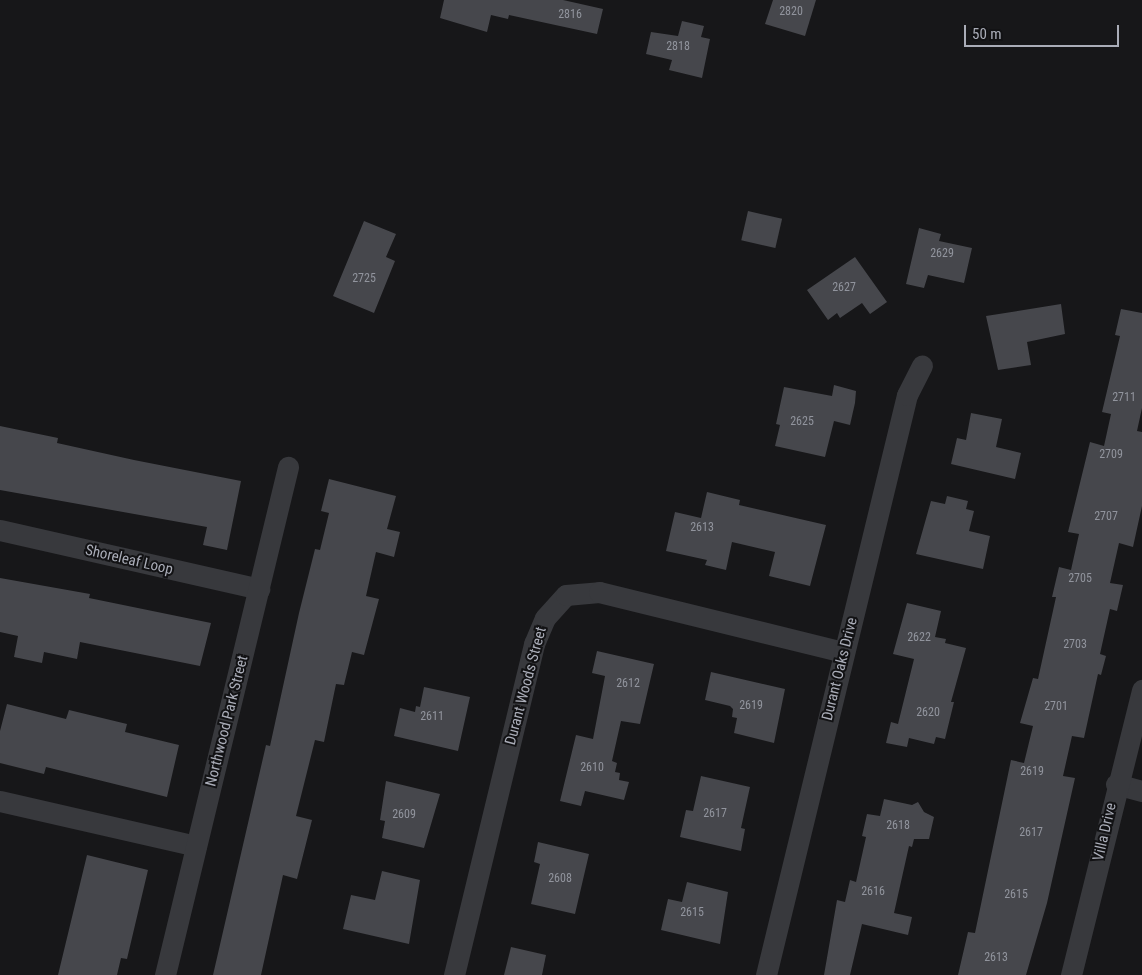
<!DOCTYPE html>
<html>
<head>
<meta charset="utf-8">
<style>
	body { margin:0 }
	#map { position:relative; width:1142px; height:975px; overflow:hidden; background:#171719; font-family:"Roboto Condensed",sans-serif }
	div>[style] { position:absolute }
	.building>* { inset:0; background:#46474c; transform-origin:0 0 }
	.minor>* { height:21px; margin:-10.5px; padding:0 10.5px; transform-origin:10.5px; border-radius:10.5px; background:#38393d }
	span { translate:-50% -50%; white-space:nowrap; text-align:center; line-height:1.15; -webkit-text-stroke:4px #121214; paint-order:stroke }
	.number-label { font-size:12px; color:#91949d }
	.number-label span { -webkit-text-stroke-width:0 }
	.street-label { font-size:15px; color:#aaadb8 }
	.scale { position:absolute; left:964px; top:25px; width:155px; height:22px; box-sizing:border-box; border:2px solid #aaadb8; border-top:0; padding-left:6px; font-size:15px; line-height:18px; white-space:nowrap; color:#aaadb8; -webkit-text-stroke:4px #121214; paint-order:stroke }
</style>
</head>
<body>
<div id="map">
	<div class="building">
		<i style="clip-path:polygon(444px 0,563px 0,603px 9px,597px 34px,509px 15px,508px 19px,491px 15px,487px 32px,440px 18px)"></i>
		<i style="clip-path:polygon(773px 0,816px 0,805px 36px,765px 24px)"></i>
		<i style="clip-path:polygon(682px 21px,704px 26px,701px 37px,710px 39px,702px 78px,669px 70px,672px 60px,646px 54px,651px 32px,678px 36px)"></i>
		<i style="left:748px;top:211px;width:35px;height:30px;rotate:13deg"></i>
		<i style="clip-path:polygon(364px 221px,396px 234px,386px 257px,395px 261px,374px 313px,333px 296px)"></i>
		<i style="clip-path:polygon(919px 228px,941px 234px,939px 241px,972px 248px,964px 283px,928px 275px,924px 288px,906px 284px)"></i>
		<i style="clip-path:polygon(855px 257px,887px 302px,870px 314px,862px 303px,840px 318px,837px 313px,828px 320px,807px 290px)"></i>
		<i style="clip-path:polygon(1061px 304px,1065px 334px,1027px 342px,1031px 365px,998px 370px,986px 316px)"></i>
		<i style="clip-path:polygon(1121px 309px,1142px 313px,1142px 408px,1137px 431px,1142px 432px,1142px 506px,1133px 547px,1119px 543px,1110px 583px,1123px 585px,1117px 611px,1110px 609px,1100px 654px,1106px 656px,1101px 675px,1098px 674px,1084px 738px,1072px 736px,1063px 776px,1075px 778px,1047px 903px,1026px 975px,958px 975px,968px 932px,975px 933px,1011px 760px,1024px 763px,1033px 726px,1020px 723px,1033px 678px,1038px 679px,1056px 597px,1052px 597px,1059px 567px,1071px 570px,1079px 534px,1068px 532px,1090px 442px,1104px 446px,1111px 414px,1102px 412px,1120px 336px,1115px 335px)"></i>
		<i style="clip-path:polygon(834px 385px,856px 391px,855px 403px,850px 425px,834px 421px,825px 457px,775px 446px,780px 425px,776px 424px,784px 387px,832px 396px)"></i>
		<i style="clip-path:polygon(971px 413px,1002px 419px,996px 447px,1021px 453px,1015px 479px,951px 464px,957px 438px,966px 440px)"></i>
		<i style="clip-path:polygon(0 426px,58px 438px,57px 443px,134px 460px,241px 481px,227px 550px,203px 545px,207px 527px,0 490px)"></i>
		<i style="clip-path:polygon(329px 479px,396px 496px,387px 529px,400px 532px,394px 557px,376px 552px,366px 596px,379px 599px,364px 655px,352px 652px,344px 685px,336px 684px,324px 742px,315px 740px,296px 816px,312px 820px,297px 879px,283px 875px,261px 975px,213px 975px,266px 745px,270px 746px,299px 613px,315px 549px,320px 550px,329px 513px,321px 511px)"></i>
		<i style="clip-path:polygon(707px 492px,740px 500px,739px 505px,826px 525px,810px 586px,769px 576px,775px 552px,732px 542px,726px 570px,705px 565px,707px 560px,666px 551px,675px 512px,701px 518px)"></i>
		<i style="clip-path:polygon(947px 496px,968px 501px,966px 509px,974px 511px,969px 531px,990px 536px,983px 569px,916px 554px,931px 501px,945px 504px)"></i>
		<i style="clip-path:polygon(0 578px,90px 594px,89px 598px,211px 623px,200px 666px,80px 642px,77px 659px,44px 652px,42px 663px,14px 657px,18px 636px,0 632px)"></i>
		<i style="clip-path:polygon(907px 603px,941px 611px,935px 637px,946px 639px,945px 643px,966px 648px,951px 702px,954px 702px,945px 739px,936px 737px,934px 744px,909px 738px,907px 747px,886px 743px,891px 722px,898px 724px,914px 659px,893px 654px)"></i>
		<i style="clip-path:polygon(597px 651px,654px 664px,640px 724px,621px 721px,612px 761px,617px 763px,615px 772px,620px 773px,619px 780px,629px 782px,624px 800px,585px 791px,581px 806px,560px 801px,576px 735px,593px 739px,605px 676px,592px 673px)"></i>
		<i style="clip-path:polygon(711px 672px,785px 689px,774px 743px,734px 733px,737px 718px,732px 717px,733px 709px,730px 706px,705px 700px)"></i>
		<i style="clip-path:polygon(424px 687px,470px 697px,458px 751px,394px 736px,400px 708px,415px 712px,416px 706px,420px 707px)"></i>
		<i style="clip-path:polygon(7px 704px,66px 719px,69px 710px,127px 724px,125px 732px,179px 745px,167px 797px,46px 767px,44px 774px,0 763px,0 731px)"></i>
		<i style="clip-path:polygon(701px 776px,750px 787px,741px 828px,745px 829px,741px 851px,680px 837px,686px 810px,693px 811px)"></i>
		<i style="clip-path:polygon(386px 781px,440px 794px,424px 848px,382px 838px,385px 821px,380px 820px)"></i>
		<i style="clip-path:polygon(884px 799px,912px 805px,918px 802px,924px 812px,934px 817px,929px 839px,914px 839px,912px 847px,909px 846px,894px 913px,912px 917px,908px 935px,862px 924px,850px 975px,824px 975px,837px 900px,845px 902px,850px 880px,856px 882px,866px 837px,862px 836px,867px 814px,880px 816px)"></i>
		<i style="clip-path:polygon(538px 842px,589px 854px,575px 914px,531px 904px,540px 864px,534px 862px)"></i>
		<i style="clip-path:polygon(87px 855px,148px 870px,127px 959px,121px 958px,117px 975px,58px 975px)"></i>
		<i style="clip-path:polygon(382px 871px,420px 880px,409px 944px,343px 929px,351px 895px,375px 900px)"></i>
		<i style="clip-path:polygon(687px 882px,728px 892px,720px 944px,661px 930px,668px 899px,682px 902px)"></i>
		<i style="clip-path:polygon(511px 947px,546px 955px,542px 975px,504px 975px)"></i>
	</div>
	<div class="minor">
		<i style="left:0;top:530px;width:266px;rotate:12.8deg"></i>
		<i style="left:1116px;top:784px;width:27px;rotate:15deg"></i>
		<i style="left:0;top:801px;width:201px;rotate:12.9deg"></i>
		<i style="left:165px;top:975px;width:523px;rotate:-76.39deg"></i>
		<i style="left:454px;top:975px;width:341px;rotate:-76.4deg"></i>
		<i style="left:534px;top:644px;width:28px;rotate:-67deg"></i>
		<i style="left:545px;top:618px;width:31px;rotate:-48deg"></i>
		<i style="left:566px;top:595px;width:33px;rotate:-5deg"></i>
		<i style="left:599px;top:592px;width:252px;rotate:13.8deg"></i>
		<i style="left:766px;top:975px;width:597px;rotate:-76.34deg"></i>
		<i style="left:907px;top:395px;width:33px;rotate:-63deg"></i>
		<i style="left:1071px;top:975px;width:294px;rotate:-76deg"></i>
	</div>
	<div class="number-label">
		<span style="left:791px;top:12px">2820</span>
		<span style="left:570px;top:15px">2816</span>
		<span style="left:678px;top:47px">2818</span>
		<span style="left:942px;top:254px">2629</span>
		<span style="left:364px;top:279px">2725</span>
		<span style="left:844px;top:288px">2627</span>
		<span style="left:1124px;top:398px">2711</span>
		<span style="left:802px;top:422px">2625</span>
		<span style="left:1111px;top:455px">2709</span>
		<span style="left:1106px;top:517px">2707</span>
		<span style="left:702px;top:528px">2613</span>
		<span style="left:1080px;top:579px">2705</span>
		<span style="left:919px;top:638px">2622</span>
		<span style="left:1075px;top:645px">2703</span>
		<span style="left:628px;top:684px">2612</span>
		<span style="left:751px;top:706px">2619</span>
		<span style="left:1056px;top:707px">2701</span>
		<span style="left:928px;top:713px">2620</span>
		<span style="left:432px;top:717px">2611</span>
		<span style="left:592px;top:768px">2610</span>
		<span style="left:1032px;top:772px">2619</span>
		<span style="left:715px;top:814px">2617</span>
		<span style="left:404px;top:815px">2609</span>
		<span style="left:898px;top:826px">2618</span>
		<span style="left:1031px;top:833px">2617</span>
		<span style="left:560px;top:879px">2608</span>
		<span style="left:873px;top:892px">2616</span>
		<span style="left:1016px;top:895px">2615</span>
		<span style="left:692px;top:913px">2615</span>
		<span style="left:996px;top:958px">2613</span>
	</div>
	<div class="street-label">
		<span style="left:129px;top:560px;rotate:13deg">Shoreleaf Loop</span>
		<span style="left:840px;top:669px;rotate:-76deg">Durant Oaks Drive</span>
		<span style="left:526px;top:686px;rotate:-75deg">Durant Woods Street</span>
		<span style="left:227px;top:721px;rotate:-76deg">Northwood Park Street</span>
		<span style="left:1105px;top:832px;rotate:-77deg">Villa Drive</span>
	</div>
	<div class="scale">50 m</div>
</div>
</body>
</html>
